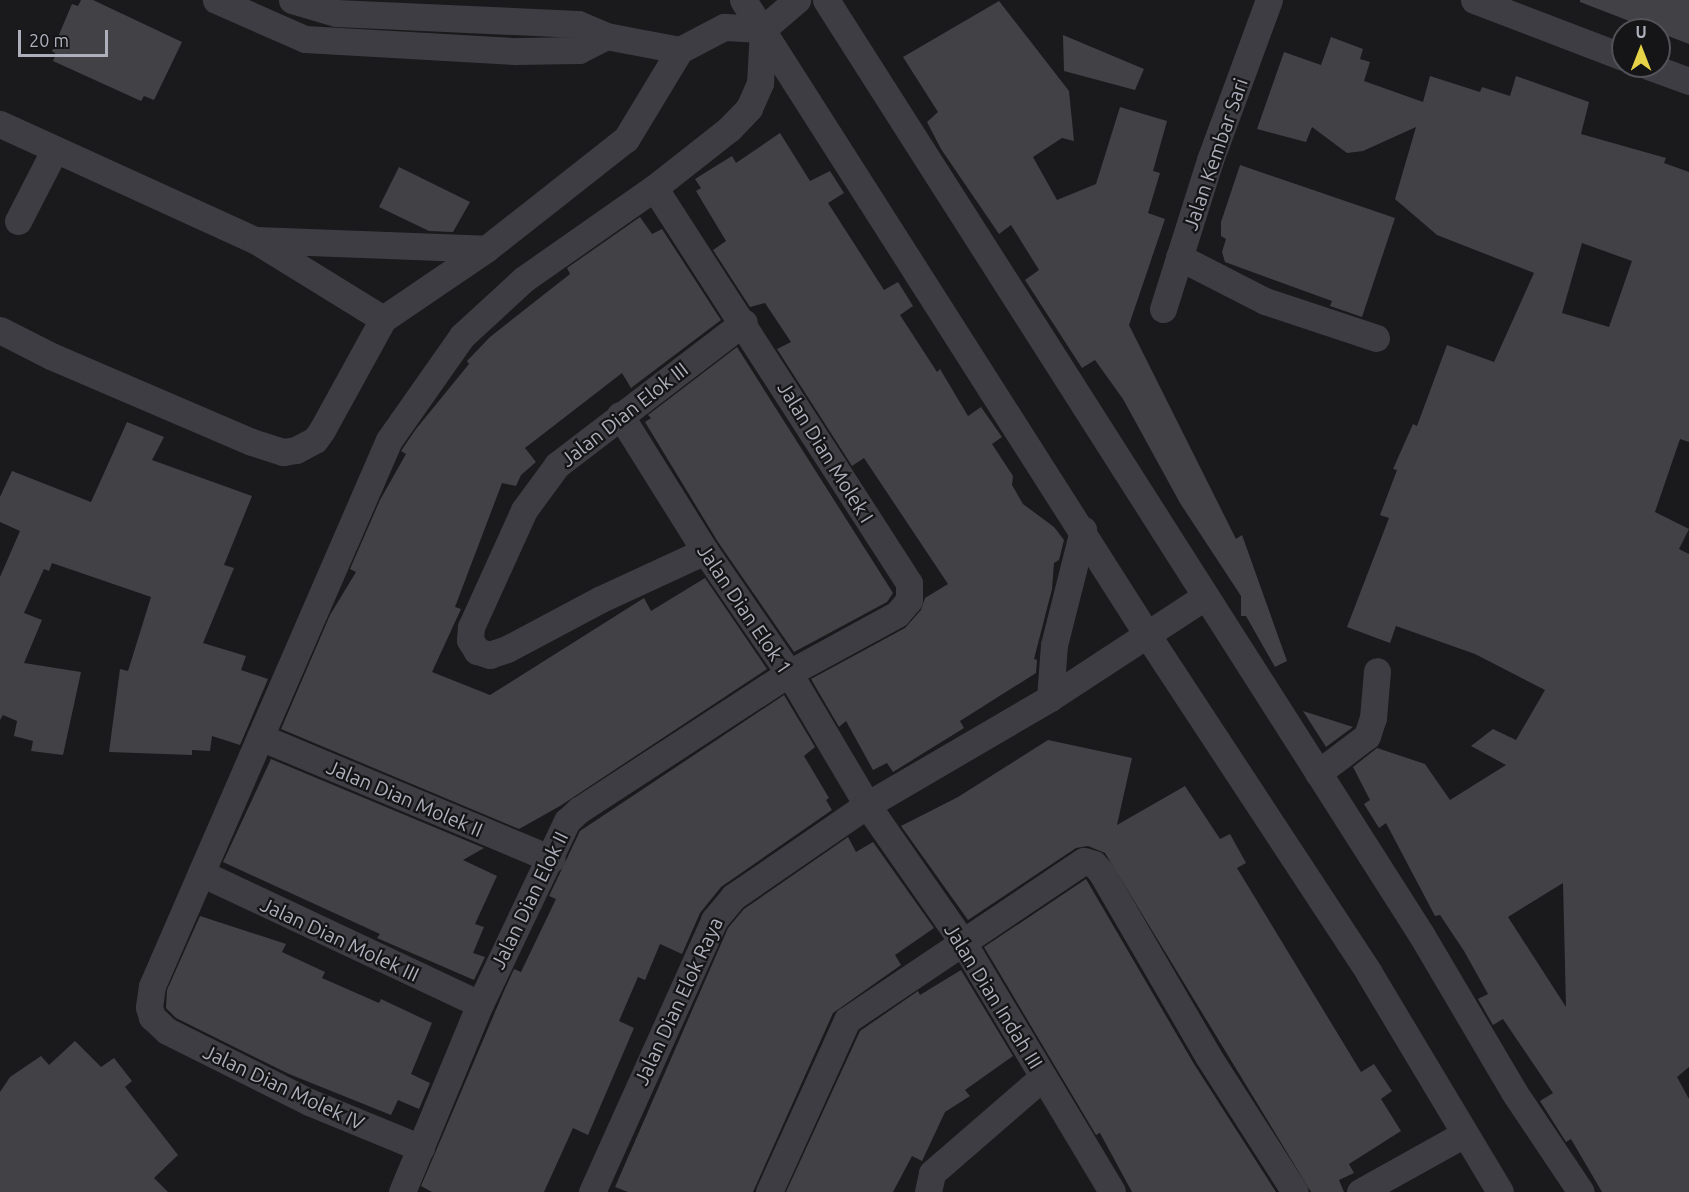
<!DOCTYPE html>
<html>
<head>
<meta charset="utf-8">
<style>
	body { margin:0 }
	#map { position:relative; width:1689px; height:1192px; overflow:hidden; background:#1a1a1c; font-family:Ubuntu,sans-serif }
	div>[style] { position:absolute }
	.building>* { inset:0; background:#424246 }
	.minor>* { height:27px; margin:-13.5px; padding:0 13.5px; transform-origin:13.5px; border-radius:13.5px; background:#3d3d43 }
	span { translate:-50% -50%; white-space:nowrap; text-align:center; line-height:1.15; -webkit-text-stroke:4.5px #151517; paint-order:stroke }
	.street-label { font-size:20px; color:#adafbb }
	.north { position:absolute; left:1611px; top:18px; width:60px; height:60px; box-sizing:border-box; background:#151517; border:2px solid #525359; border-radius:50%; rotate:0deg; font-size:16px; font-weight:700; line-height:24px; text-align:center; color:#adafbb }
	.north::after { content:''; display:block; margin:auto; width:21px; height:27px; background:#e7d347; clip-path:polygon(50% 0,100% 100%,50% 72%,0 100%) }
	.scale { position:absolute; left:18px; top:30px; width:90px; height:27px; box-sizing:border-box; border:3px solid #adafbb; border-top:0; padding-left:8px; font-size:18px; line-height:21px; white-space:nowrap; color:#adafbb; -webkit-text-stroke:4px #151517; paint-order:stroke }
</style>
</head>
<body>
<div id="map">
	<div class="building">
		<i style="clip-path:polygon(81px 0,93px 0,182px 42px,154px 100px,144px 96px,141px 101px,53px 61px,56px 54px,52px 51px,72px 4px,78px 6px)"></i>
		<i style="clip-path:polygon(1580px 0,1689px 0,1689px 44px,1580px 2px)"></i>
		<i style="clip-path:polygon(999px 1px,1069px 91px,1074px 141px,1062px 138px,1033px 157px,1057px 200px,1096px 184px,1120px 107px,1167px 121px,1153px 171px,1160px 173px,1148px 213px,1165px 219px,1129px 325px,1236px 539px,1242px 535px,1287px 661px,1275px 667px,1246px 616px,1241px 616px,1241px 596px,1180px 503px,1123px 399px,1095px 360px,1082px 368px,1025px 280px,1039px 270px,1011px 225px,999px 234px,941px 149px,927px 122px,938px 112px,903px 57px)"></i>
		<i style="clip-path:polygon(1063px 35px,1144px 69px,1135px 90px,1064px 71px)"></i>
		<i style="clip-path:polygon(evenodd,1331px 37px,1363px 49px,1360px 59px,1370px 62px,1364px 81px,1423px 102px,1430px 76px,1480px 92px,1482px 87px,1510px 96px,1516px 76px,1589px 102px,1581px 134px,1666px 158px,1664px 163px,1689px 172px,1689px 442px,1680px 439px,1655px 512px,1689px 529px,1679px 549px,1689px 554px,1689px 1067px,1677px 1077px,1689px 1099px,1689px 1192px,1602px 1192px,1571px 1139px,1566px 1142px,1540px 1101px,1553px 1093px,1503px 1019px,1493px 1025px,1478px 999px,1488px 994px,1464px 951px,1440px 915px,1435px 916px,1386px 823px,1379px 828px,1364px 804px,1370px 800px,1353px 767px,1377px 748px,1425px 764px,1450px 800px,1506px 765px,1471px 746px,1493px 729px,1516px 740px,1545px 690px,1475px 654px,1396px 626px,1390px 643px,1347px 627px,1389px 518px,1380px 515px,1397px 470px,1393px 469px,1413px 424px,1417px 426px,1447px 345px,1494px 362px,1534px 273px,1437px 235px,1395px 199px,1416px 127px,1363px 151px,1347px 153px,1312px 127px,1306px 142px,1257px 129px,1284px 52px,1321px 65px,1331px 37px,1582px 243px,1632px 261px,1609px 327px,1562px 313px,1582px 243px,1331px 37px,1563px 883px,1566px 1007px,1508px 917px,1563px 883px)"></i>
		<i style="clip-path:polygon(780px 133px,810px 181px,830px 171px,844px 193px,828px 203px,884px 290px,898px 282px,913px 306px,900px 315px,937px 372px,940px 369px,968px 416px,981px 407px,1002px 437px,992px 444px,1013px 476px,1012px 485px,1023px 504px,1054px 527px,1064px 540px,1059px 560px,1054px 563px,1052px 589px,1034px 659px,1037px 660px,1036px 673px,960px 721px,964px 728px,893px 772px,887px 763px,873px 770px,846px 721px,839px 727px,811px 679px,905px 628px,921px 610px,925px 598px,948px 584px,864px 458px,852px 466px,777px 349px,791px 342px,765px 303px,750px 307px,713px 250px,726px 241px,696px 191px,701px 188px,695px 179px,732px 156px,736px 163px)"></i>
		<i style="clip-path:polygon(1240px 165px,1395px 218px,1362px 317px,1330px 306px,1332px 301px,1225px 262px,1222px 252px,1226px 239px,1221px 236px,1221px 222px)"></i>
		<i style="clip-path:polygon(399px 167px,470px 202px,453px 232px,429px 231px,379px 207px)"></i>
		<i style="clip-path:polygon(640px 217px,652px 234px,662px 229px,721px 320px,631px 388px,622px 373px,525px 448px,536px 462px,521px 475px,516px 486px,502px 483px,455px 607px,461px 609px,432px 672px,490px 695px,644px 598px,651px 611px,705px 578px,767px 669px,560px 806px,519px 829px,281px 729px,330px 615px,356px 572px,350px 569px,380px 500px,406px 454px,401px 451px,403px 448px,416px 429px,469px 364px,467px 361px,490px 337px,570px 274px,567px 268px)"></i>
		<i style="clip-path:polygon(737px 347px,893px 593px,887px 602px,794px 652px,718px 542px,645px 422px,651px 418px,648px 415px)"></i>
		<i style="clip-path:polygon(127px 422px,164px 437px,152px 460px,252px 496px,224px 565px,234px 568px,203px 643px,246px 656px,241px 670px,268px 679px,240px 745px,212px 736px,210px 751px,192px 750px,192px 755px,109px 752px,120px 669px,128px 671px,151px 597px,52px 563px,49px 571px,44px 569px,24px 613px,42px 620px,24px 663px,81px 672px,63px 755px,31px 751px,33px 741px,14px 736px,17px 721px,3px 715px,0 720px,0 577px,20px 531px,0 522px,0 497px,12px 471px,91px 502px)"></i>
		<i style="clip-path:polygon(784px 695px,815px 747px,804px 756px,829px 798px,826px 800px,832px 810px,721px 887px,700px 913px,682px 954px,660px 944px,645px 980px,638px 977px,619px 1021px,634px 1028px,588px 1135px,573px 1128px,544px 1192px,432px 1192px,421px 1186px,504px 991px,514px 969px,521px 972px,556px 899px,549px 896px,580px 831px)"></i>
		<i style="clip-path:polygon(1303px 711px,1353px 727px,1326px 747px)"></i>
		<i style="clip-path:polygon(1048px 740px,1132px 758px,1117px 825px,1185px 786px,1220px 839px,1230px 834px,1246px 863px,1237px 868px,1361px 1072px,1374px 1064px,1392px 1091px,1381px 1099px,1401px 1131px,1349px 1164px,1354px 1173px,1339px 1180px,1344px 1192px,1311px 1192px,1105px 853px,1088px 846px,1076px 848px,968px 920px,901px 826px,958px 797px)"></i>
		<i style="clip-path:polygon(271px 759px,484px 848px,463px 860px,497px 876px,475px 924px,484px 927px,473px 953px,485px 957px,474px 980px,377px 938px,380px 934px,223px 862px)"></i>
		<i style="clip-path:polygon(848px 837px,856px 852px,873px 842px,934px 928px,895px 955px,901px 965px,833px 1013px,753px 1192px,628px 1192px,615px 1187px,728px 928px,744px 909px)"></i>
		<i style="clip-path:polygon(1086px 879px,1194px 1064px,1276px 1192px,1132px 1192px,1100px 1133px,1096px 1135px,984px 947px)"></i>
		<i style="clip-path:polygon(200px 916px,286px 944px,282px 952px,325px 972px,322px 978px,379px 1003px,381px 999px,432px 1023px,411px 1074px,430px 1083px,419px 1109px,398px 1100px,391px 1115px,289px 1074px,176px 1018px,166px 1008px,167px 990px)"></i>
		<i style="clip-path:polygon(961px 970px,1013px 1056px,965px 1090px,970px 1096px,945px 1112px,922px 1161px,912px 1156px,893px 1192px,786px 1192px,860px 1031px,918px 991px,920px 995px)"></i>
		<i style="clip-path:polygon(75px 1041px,101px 1067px,114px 1058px,132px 1081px,125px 1087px,178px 1155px,154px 1178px,168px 1192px,0 1192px,0 1092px,10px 1077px,41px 1056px,49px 1065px)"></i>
	</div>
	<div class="minor">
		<i style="left:216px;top:0;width:97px;rotate:23.7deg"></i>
		<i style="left:305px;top:39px;width:211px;rotate:3.3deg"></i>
		<i style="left:516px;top:51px;width:63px;rotate:-0.9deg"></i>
		<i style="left:579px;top:50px;width:30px;rotate:-27deg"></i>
		<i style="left:292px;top:0;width:46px;rotate:16.5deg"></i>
		<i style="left:336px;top:13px;width:242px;rotate:2.6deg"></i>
		<i style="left:578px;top:24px;width:30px;rotate:23deg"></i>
		<i style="left:606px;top:36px;width:75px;rotate:10.7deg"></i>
		<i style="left:680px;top:50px;width:50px;rotate:-27.6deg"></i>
		<i style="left:724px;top:27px;width:39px;rotate:3deg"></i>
		<i style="left:743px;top:0;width:754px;rotate:57.51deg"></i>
		<i style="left:1148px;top:636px;width:403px;rotate:56.7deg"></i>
		<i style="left:1369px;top:973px;width:255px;rotate:59.1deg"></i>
		<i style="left:826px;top:0;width:1107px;rotate:57.5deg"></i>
		<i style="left:1421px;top:934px;width:183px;rotate:59.5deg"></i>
		<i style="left:1514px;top:1092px;width:120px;rotate:56.2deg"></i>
		<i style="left:1474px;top:0;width:160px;rotate:20.9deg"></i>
		<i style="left:763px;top:29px;width:45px;rotate:-40.5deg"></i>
		<i style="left:1648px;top:66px;width:44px;rotate:20.1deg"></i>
		<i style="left:0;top:124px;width:280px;rotate:24.5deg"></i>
		<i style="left:255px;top:240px;width:150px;rotate:31.7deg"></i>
		<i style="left:18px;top:221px;width:79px;rotate:-62.8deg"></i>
		<i style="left:256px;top:240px;width:230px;rotate:2.2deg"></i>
		<i style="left:1179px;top:257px;width:97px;rotate:27.1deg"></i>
		<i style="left:1265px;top:301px;width:117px;rotate:18.4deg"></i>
		<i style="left:1163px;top:309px;width:156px;rotate:-72.5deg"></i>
		<i style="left:1210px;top:160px;width:171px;rotate:-69.8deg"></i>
		<i style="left:0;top:330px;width:57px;rotate:27deg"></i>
		<i style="left:51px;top:356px;width:219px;rotate:23.2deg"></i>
		<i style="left:252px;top:442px;width:33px;rotate:18deg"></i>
		<i style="left:283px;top:452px;width:13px;rotate:-9deg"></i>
		<i style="left:296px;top:450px;width:21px;rotate:-28deg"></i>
		<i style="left:315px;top:440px;width:12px;rotate:-55deg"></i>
		<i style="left:322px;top:430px;width:127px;rotate:-61.2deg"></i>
		<i style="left:383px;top:319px;width:125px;rotate:-34.2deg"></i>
		<i style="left:486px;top:249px;width:178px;rotate:-38.2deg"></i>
		<i style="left:626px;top:139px;width:104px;rotate:-58.8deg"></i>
		<i style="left:620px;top:415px;width:160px;rotate:58deg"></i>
		<i style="left:705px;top:551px;width:148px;rotate:55.5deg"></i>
		<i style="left:789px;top:673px;width:153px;rotate:59.4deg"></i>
		<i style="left:867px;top:805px;width:166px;rotate:55.1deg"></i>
		<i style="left:962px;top:941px;width:292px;rotate:59.1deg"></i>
		<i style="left:705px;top:551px;width:115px;rotate:155.2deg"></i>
		<i style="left:601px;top:599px;width:106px;rotate:152deg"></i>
		<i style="left:507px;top:649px;width:18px;rotate:161deg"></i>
		<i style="left:490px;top:655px;width:14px;rotate:-163deg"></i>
		<i style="left:477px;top:651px;width:13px;rotate:-122deg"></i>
		<i style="left:470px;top:640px;width:13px;rotate:-86deg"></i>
		<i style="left:471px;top:627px;width:128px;rotate:-65.6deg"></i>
		<i style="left:524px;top:510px;width:56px;rotate:-53.7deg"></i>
		<i style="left:557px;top:465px;width:235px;rotate:-37.4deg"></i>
		<i style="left:1050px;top:698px;width:53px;rotate:-85.7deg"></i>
		<i style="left:1054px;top:645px;width:119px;rotate:-75.8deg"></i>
		<i style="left:260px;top:737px;width:316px;rotate:22.7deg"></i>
		<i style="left:1318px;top:773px;width:61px;rotate:-37.1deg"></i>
		<i style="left:1367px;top:736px;width:19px;rotate:-72deg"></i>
		<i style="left:1373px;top:718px;width:47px;rotate:-85.1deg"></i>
		<i style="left:201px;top:873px;width:308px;rotate:25.2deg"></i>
		<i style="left:421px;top:1148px;width:121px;rotate:-157.7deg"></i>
		<i style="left:309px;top:1102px;width:159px;rotate:-153.4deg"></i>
		<i style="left:167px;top:1031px;width:21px;rotate:-137deg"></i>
		<i style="left:152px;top:1017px;width:10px;rotate:-107deg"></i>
		<i style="left:149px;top:1007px;width:21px;rotate:-82deg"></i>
		<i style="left:152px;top:986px;width:595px;rotate:-66.54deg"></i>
		<i style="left:389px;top:440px;width:127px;rotate:-54.9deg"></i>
		<i style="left:462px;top:336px;width:84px;rotate:-42.6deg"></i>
		<i style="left:524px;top:279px;width:159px;rotate:-35deg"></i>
		<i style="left:654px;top:188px;width:95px;rotate:-38.2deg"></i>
		<i style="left:729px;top:129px;width:29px;rotate:-46deg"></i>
		<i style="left:749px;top:108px;width:27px;rotate:-66deg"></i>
		<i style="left:760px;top:83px;width:54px;rotate:-86.8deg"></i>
		<i style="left:402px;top:1192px;width:204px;rotate:-67.5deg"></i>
		<i style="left:480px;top:1004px;width:203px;rotate:-64.6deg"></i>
		<i style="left:567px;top:821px;width:16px;rotate:-43deg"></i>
		<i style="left:579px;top:810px;width:251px;rotate:-33.1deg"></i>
		<i style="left:789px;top:673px;width:123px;rotate:-28.6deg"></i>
		<i style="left:897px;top:614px;width:18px;rotate:-49deg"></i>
		<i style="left:909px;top:600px;width:17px;rotate:-90deg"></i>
		<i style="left:909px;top:583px;width:470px;rotate:-122.8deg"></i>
		<i style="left:592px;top:1192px;width:298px;rotate:-65.8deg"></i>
		<i style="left:714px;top:920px;width:30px;rotate:-50deg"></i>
		<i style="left:733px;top:897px;width:163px;rotate:-34.5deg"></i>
		<i style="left:867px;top:805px;width:212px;rotate:-30.3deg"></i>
		<i style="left:1050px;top:698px;width:186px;rotate:-33.2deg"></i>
		<i style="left:769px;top:1192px;width:189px;rotate:-65.6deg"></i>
		<i style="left:847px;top:1020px;width:285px;rotate:-33.9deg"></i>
		<i style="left:1084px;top:861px;width:10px;rotate:17deg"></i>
		<i style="left:1094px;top:864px;width:11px;rotate:49deg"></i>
		<i style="left:1101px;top:872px;width:213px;rotate:59.8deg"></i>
		<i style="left:1208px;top:1056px;width:161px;rotate:57.4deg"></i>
		<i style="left:928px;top:1192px;width:19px;rotate:-78deg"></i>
		<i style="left:932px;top:1173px;width:147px;rotate:-40.9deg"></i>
		<i style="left:1360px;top:1192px;width:119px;rotate:-29.1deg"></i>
	</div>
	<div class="street-label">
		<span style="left:1215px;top:154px;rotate:-71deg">Jalan Kembar Sari</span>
		<span style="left:624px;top:414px;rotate:-38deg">Jalan Dian Elok III</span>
		<span style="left:826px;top:452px;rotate:58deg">Jalan Dian Molek I</span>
		<span style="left:745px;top:609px;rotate:56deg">Jalan Dian Elok 1</span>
		<span style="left:405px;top:798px;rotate:23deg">Jalan Dian Molek II</span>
		<span style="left:529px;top:900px;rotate:-64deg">Jalan Dian Elok II</span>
		<span style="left:340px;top:939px;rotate:25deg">Jalan Dian Molek III</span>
		<span style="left:994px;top:996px;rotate:58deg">Jalan Dian Indah III</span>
		<span style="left:678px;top:1001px;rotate:-65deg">Jalan Dian Elok Raya</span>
		<span style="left:284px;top:1087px;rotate:25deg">Jalan Dian Molek IV</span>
	</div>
	<div class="north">U</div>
	<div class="scale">20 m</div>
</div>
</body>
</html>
